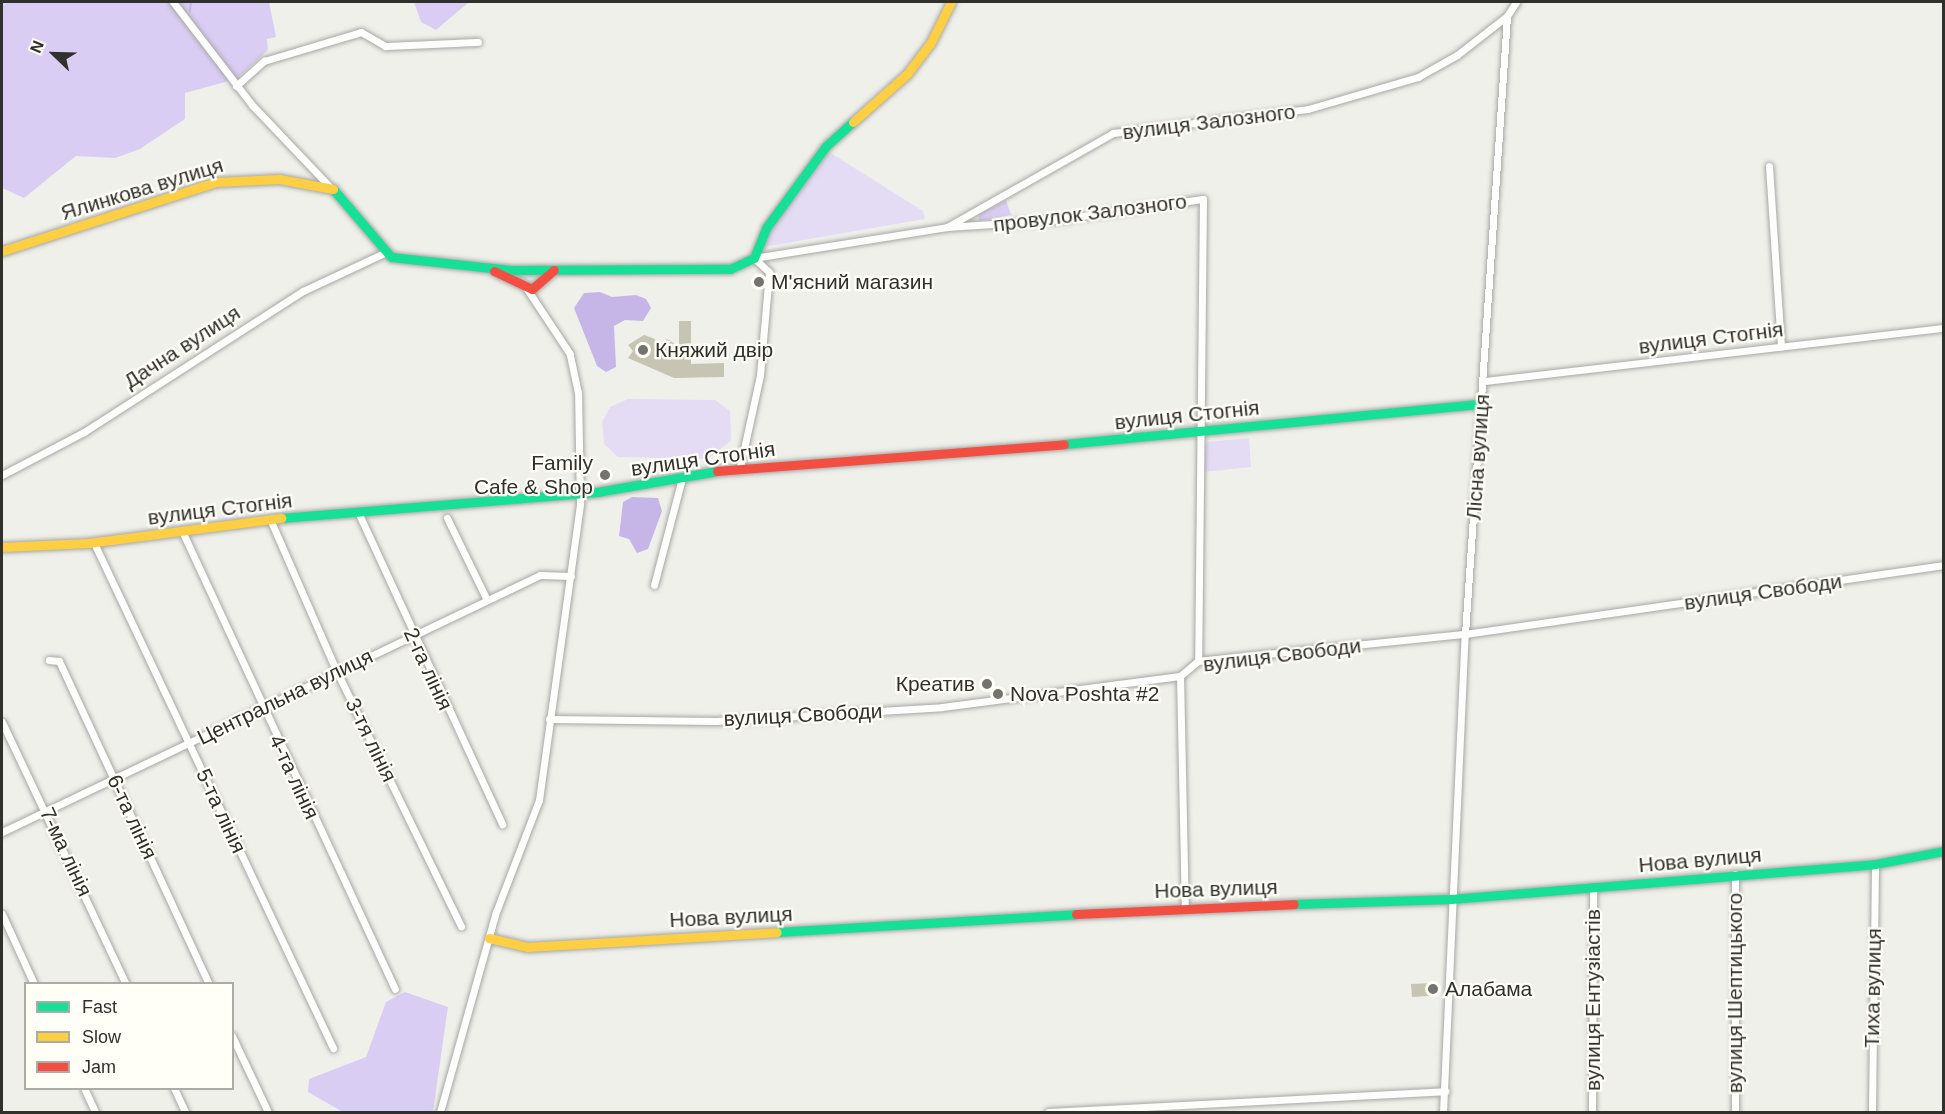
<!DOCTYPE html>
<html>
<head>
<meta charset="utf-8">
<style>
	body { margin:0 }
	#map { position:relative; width:1945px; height:1114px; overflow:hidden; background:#f0f0eb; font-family:Helvetica,sans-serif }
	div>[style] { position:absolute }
	.green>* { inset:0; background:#e3dcf4 }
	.forest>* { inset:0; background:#dacdf4 }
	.water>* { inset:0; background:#c5b6e7 }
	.stream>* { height:2px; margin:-1px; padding:0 1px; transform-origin:1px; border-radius:1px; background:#c5b6e7 }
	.building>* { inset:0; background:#c6c5b3 }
	.round { border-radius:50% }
	.roads { filter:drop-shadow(0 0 2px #a7a7a4) drop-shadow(0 0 2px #a7a7a4) }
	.street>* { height:7px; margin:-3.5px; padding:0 3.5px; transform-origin:3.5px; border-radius:3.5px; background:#fdfdfc }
	.fast>* { height:9px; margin:-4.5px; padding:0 4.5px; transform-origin:4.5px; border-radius:4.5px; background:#16e098 }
	.slow>* { height:9px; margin:-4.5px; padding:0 4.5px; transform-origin:4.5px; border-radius:4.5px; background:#ffcf43 }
	.jam>* { height:9px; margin:-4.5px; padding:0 4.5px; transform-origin:4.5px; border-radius:4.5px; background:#f24e42 }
	.dots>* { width:16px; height:16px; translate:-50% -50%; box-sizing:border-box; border:3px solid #fffff8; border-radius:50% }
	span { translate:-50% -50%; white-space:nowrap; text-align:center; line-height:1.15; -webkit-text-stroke:4.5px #fffff8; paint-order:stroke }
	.street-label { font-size:21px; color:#30302d }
	.poi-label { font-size:21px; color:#30302d }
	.left { translate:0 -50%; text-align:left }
	.right { translate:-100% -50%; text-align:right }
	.frame { position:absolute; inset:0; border:3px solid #30302d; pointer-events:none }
	.legend { position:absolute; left:24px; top:982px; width:210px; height:108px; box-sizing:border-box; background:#fffff8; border:2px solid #acaca7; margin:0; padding:8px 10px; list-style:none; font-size:18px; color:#30302d }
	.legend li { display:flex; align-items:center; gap:12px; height:30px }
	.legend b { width:30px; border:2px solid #acaca7 }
	.north { position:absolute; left:24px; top:24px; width:60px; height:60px; -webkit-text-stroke:4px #fffff8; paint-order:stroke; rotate:293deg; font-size:16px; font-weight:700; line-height:24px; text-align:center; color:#30302d }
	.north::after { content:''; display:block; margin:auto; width:21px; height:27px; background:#30302d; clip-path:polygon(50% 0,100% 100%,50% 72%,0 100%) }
</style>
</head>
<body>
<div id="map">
	<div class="green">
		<i style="clip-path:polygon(829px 152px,923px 211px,925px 219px,763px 247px,761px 242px)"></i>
		<i style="clip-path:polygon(628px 399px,715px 400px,730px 411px,731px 441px,707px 459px,618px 457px,604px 444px,602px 422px,610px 407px)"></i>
		<i style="clip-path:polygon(1249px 438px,1251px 467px,1203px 472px,1203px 446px,1208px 442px)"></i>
	</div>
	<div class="forest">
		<i style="clip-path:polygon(2px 2px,269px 2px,276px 37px,267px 39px,268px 50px,236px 79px,185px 93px,185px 119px,140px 149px,115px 158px,76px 156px,24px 198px,2px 188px)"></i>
		<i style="clip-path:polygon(414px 2px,469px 2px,436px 30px,421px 22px)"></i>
		<i style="clip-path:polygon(1006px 200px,1011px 215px,979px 221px,978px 215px)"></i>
		<i style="clip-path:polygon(405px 992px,448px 1007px,433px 1112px,343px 1112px,308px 1092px,309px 1079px,366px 1057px,386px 1002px)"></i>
	</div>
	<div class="water">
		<i style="clip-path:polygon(600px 292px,612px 297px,636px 295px,646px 299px,651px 308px,643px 321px,625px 320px,614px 326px,616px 367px,606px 372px,597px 366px,574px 308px,584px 293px)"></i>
		<i style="clip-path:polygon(632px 497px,658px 498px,662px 511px,648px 549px,637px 553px,629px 539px,619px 536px,623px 502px)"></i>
	</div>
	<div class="stream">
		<i style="left:190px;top:11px;width:9px;rotate:-84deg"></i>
	</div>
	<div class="building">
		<i style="clip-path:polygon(679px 321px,691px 321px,691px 364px,724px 363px,724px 377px,674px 378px,628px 358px,633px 351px,628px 345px,644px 335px,655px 339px,656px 354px,667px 339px,679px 346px)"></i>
		<i class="round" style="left:597px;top:467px;width:16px;height:16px"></i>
		<i style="clip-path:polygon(1433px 983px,1429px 996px,1412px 997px,1411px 984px)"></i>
	</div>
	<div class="roads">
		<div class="street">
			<i style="left:173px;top:2px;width:130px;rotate:52.5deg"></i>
			<i style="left:252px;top:105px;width:113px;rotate:46.4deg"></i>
			<i style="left:236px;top:86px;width:38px;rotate:-42deg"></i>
			<i style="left:264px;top:61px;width:101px;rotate:-16.6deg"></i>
			<i style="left:361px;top:32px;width:28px;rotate:30deg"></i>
			<i style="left:385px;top:46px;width:93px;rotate:-2.5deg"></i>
			<i style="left:1769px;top:166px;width:181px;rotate:86.2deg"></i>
			<i style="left:947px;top:227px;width:106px;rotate:-3.8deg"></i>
			<i style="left:1053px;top:220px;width:151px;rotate:-8deg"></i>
			<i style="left:1203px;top:199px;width:462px;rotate:90.6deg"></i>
			<i style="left:754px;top:258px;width:195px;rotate:-9.1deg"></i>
			<i style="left:947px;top:227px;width:191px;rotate:-29.5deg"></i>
			<i style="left:1113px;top:133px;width:196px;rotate:-7deg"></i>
			<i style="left:1308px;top:109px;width:115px;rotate:-16.2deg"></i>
			<i style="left:1418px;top:77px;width:45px;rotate:-29.4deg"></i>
			<i style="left:1457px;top:55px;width:63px;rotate:-38deg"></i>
			<i style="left:1507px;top:16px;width:17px;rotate:-57deg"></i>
			<i style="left:1484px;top:381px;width:463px;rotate:-6.6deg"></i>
			<i style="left:740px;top:467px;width:94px;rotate:-77.7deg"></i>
			<i style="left:760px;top:375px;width:103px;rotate:-85deg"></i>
			<i style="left:769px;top:272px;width:21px;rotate:-137deg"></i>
			<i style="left:2px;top:475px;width:93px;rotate:-27.7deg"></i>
			<i style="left:84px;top:432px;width:260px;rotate:-32.8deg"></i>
			<i style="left:303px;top:291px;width:89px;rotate:-25.1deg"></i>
			<i style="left:358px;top:512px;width:344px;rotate:65.2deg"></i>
			<i style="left:447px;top:518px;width:91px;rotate:64deg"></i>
			<i style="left:270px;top:519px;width:167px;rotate:66.4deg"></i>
			<i style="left:337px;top:672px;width:283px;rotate:64deg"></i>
			<i style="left:182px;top:531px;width:505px;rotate:65.06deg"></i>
			<i style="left:94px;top:543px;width:559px;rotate:64.67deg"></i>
			<i style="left:654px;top:585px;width:111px;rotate:-75.3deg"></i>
			<i style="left:49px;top:660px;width:10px;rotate:6deg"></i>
			<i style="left:59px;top:661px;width:356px;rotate:65.1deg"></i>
			<i style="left:1180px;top:676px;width:232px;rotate:88.8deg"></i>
			<i style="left:549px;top:719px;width:167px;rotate:0.7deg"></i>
			<i style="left:716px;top:721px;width:226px;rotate:-3.5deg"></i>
			<i style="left:942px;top:707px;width:240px;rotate:-7.4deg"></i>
			<i style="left:1180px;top:676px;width:23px;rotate:-40deg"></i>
			<i style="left:1198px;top:661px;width:268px;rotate:-5.8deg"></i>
			<i style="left:1465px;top:634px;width:484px;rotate:-8.2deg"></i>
			<i style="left:2px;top:722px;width:290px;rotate:64.7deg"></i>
			<i style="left:2px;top:832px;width:596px;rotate:-25.53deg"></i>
			<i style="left:540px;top:575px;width:31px;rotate:2deg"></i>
			<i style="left:1735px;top:874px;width:238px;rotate:90deg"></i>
			<i style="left:2px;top:914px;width:77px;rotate:65.4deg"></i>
			<i style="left:232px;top:1036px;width:84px;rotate:64.7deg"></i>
			<i style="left:84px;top:1088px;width:26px;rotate:65deg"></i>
			<i style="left:174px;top:1088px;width:26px;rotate:65deg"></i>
			<i style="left:440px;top:1112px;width:208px;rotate:-74.4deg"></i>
			<i style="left:496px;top:912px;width:120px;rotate:-69deg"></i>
			<i style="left:539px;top:800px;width:300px;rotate:-82.1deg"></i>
			<i style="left:580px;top:503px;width:110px;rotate:-91deg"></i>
			<i style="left:578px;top:393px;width:40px;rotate:-102deg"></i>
			<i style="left:570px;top:354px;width:78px;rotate:-123.5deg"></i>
			<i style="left:1048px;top:1112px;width:398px;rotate:-3deg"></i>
			<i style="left:1443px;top:1112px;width:479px;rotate:-87.4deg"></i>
			<i style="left:1465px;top:634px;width:619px;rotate:-86.11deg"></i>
			<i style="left:1592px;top:1112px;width:224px;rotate:-89.7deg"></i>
			<i style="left:1872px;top:1112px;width:248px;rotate:-89.3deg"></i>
		</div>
		<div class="fast">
			<i style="left:333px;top:189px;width:89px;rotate:49.5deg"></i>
			<i style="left:391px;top:257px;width:120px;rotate:6.2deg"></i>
			<i style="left:510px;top:270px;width:220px;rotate:-0.3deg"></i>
			<i style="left:730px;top:269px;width:26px;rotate:-25deg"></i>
			<i style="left:754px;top:258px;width:32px;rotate:-68deg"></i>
			<i style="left:766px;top:228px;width:102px;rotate:-53.8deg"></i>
			<i style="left:826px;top:146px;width:36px;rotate:-42deg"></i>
			<i style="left:1064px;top:444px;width:420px;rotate:-5.5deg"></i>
			<i style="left:281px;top:518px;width:317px;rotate:-4.7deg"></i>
			<i style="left:597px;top:492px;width:122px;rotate:-9.9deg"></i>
			<i style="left:1294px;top:904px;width:157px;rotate:-1.8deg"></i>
			<i style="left:1451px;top:899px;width:425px;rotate:-4.7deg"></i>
			<i style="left:1875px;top:864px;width:70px;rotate:-10.7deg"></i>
			<i style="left:777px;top:932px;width:300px;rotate:-3.4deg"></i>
		</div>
		<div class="slow">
			<i style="left:853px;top:122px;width:72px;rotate:-41.6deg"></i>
			<i style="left:907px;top:74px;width:38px;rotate:-53deg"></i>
			<i style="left:930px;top:44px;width:47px;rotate:-63.4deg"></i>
			<i style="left:2px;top:251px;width:225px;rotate:-17.9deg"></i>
			<i style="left:216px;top:182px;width:63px;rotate:-2.7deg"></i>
			<i style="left:279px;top:179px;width:55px;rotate:10.5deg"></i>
			<i style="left:2px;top:547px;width:86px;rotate:-2.7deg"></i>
			<i style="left:88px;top:543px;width:195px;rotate:-7.4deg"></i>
			<i style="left:489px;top:938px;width:39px;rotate:13deg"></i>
			<i style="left:527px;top:947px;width:250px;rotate:-3.4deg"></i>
		</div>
		<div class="jam">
			<i style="left:494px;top:271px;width:42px;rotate:25.3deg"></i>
			<i style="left:532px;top:289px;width:29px;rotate:-41deg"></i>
			<i style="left:717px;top:471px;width:348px;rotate:-4.4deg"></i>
			<i style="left:1076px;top:914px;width:218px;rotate:-2.6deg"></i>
		</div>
	</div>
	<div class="dots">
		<i style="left:759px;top:282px;background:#737370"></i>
		<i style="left:643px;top:350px;background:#737370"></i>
		<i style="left:605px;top:475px;background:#737370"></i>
		<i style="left:987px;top:684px;background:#737370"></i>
		<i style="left:998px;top:694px;background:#737370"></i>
		<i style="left:1433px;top:989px;background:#737370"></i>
	</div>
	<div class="street-label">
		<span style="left:1209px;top:122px;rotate:-7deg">вулиця Залозного</span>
		<span style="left:142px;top:189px;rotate:-17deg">Ялинкова вулиця</span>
		<span style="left:1090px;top:213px;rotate:-7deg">провулок Залозного</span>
		<span style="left:1711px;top:338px;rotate:-7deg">вулиця Стогнія</span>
		<span style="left:182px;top:347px;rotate:-33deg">Дачна вулиця</span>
		<span style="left:1187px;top:415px;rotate:-6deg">вулиця Стогнія</span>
		<span style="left:1478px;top:457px;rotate:-86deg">Лісна вулиця</span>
		<span style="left:703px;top:459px;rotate:-8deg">вулиця Стогнія</span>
		<span style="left:220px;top:509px;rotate:-7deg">вулиця Стогнія</span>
		<span style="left:1763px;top:592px;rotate:-8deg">вулиця Свободи</span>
		<span style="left:1282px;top:655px;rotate:-7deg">вулиця Свободи</span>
		<span style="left:428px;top:669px;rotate:65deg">2-га лінія</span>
		<span style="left:285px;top:697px;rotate:-26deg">Центральна вулиця</span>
		<span style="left:803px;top:715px;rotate:-3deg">вулиця Свободи</span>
		<span style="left:371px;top:740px;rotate:64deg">3-тя лінія</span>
		<span style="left:294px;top:777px;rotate:65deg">4-та лінія</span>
		<span style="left:221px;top:811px;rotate:65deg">5-та лінія</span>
		<span style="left:132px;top:817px;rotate:65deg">6-та лінія</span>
		<span style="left:66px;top:852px;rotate:65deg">7-ма лінія</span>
		<span style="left:1700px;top:860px;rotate:-5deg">Нова вулиця</span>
		<span style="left:1216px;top:889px;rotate:-2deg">Нова вулиця</span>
		<span style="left:731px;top:917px;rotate:-3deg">Нова вулиця</span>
		<span style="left:1873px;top:988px;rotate:-89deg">Тиха вулиця</span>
		<span style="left:1735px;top:993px;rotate:-90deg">вулиця Шептицького</span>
		<span style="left:1593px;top:1000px;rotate:-90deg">вулиця Ентузіастів</span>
	</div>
	<div class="poi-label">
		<span class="left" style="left:771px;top:282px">М'ясний магазин</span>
		<span class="left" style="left:655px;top:350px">Княжий двір</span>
		<span class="right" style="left:593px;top:475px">Family<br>Cafe &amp; Shop</span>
		<span class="right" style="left:975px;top:684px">Креатив</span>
		<span class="left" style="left:1010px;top:694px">Nova Poshta #2</span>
		<span class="left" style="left:1445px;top:989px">Алабама</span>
	</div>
	<div class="frame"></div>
	<ul class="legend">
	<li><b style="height:8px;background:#16e098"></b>Fast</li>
	<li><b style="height:8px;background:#ffcf43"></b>Slow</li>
	<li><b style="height:8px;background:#f24e42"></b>Jam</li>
	</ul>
	<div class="north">N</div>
</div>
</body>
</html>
